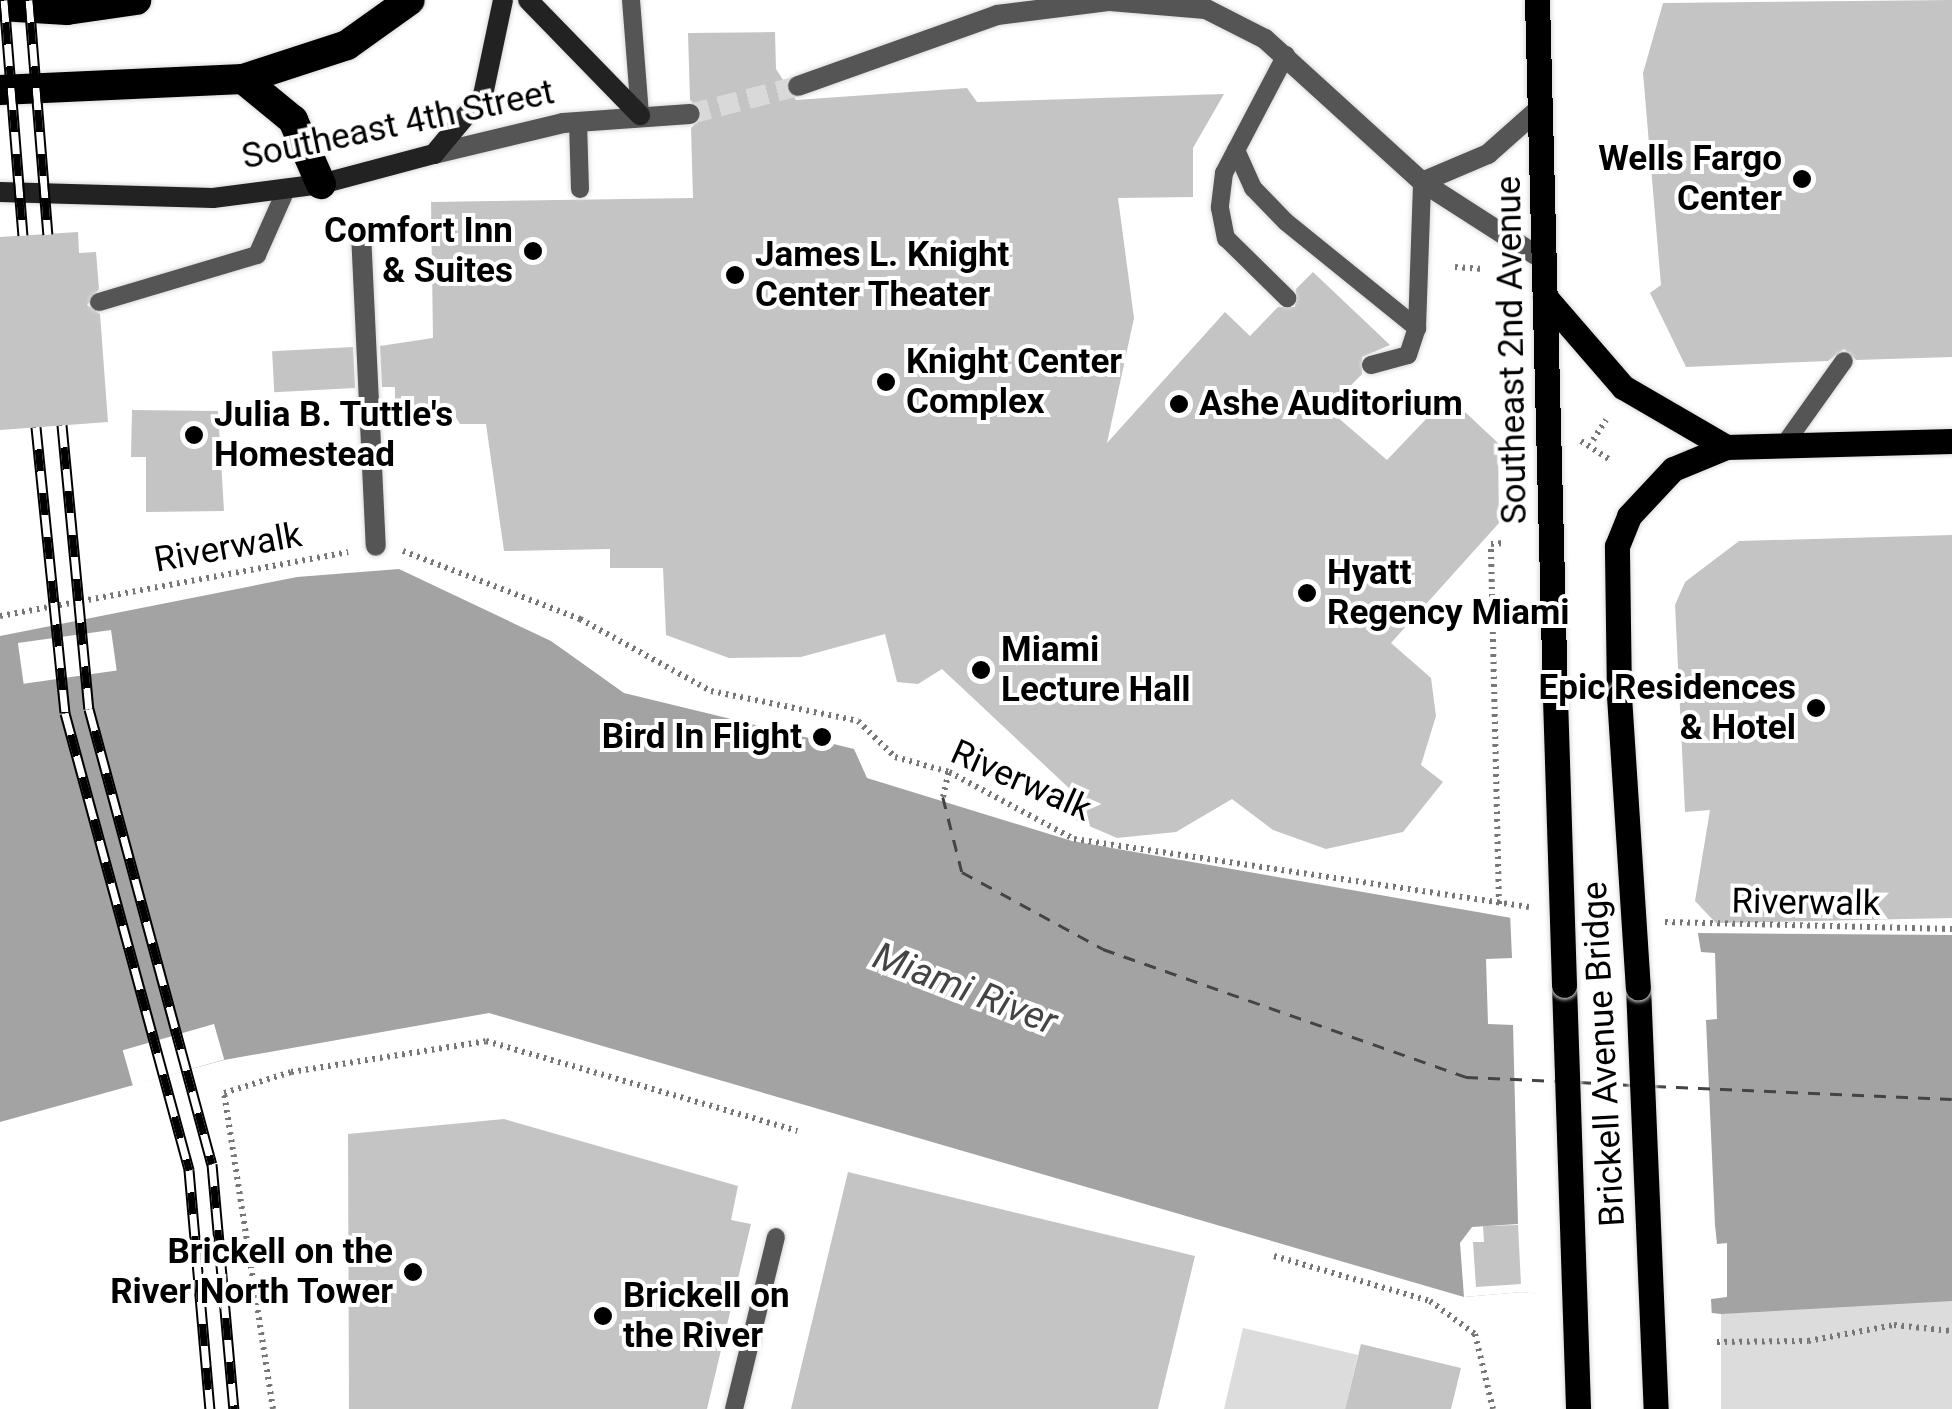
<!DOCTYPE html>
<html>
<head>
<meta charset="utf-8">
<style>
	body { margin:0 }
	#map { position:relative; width:1952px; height:1409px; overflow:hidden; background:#fff; font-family:Roboto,sans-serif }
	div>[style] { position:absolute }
	.green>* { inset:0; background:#dcdcdc; transform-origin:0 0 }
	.water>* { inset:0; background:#a3a3a3 }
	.pier>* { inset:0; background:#fff; transform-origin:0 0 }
	.ferry>* { height:2.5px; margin-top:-1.25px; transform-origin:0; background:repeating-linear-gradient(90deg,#444 0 12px,transparent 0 22px) }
	.building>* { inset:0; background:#c4c4c4; transform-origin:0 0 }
	.minor-tunnel>* { height:20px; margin-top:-10px; transform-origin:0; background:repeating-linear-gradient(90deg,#d9d9d9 0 20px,transparent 0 30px) }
	.path>* { height:6px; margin-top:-3px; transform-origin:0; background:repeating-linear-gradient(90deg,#777 0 2.5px,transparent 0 7.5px) }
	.roads { filter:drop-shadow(0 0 2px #dbdbdb) drop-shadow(0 0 2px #dbdbdb) }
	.service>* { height:18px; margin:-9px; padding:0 9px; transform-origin:9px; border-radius:9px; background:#555 }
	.pedestrian>* { height:20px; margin:-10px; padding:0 10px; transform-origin:10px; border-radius:10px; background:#555 }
	.minor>* { height:20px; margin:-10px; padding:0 10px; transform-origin:10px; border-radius:10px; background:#555 }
	.secondary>* { height:20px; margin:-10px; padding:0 10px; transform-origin:10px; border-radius:10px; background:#222 }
	.primary>* { height:25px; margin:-12.5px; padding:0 12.5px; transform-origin:12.5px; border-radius:12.5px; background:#000 }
	.motorway>* { height:30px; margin:-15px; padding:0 15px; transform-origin:15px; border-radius:15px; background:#000 }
	.rail>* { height:11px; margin-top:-5.5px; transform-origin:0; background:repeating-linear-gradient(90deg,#fff 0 22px,#000 0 44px); box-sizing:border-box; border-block:2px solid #000 }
	.bridges { filter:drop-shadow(0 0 2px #dbdbdb) drop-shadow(0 0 2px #dbdbdb) }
	.primary-bridge>* { height:25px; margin:-12.5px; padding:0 12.5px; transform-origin:12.5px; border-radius:12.5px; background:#000 }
	.dots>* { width:28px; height:28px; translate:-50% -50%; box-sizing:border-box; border:5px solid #fff; border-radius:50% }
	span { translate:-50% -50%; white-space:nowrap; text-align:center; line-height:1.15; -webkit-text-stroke:8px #fff; paint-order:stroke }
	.street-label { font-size:35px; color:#000 }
	.poi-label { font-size:35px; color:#000; font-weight:700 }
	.right { translate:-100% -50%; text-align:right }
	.left { translate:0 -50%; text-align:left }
	.water-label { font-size:38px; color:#444; font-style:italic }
</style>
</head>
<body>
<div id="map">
	<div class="green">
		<i style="left:1952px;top:1301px;width:108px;height:231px;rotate:90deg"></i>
		<i style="clip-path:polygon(1243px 1328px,1358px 1355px,1345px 1409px,1224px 1409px)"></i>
	</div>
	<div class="water">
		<i style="clip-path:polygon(399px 569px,551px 641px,624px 693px,854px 749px,867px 778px,1072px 841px,1523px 920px,1695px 933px,1952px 935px,1952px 1301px,1721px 1314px,1522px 1292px,1464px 1297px,489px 1013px,224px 1060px,0 1122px,0 636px,297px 577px)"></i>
	</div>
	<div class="pier">
		<i style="left:111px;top:630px;width:41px;height:94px;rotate:82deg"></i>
		<i style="clip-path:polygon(1510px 913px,1697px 928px,1701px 952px,1715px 953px,1717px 1019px,1706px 1020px,1715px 1225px,1717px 1244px,1727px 1243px,1727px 1297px,1711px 1299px,1712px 1319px,1522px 1292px,1464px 1297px,1460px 1243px,1472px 1227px,1518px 1224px,1513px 1025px,1488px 1024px,1486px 959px,1512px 958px)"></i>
		<i style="left:214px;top:1024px;width:37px;height:95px;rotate:74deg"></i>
	</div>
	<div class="ferry">
		<i style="left:943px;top:797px;width:77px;rotate:75.8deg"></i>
		<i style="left:962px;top:872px;width:161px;rotate:28.6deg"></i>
		<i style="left:1103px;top:949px;width:385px;rotate:19.4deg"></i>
		<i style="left:1466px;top:1077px;width:90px;rotate:2.5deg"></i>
		<i style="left:1579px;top:1082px;width:52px;rotate:3.3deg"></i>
		<i style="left:1654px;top:1086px;width:298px;rotate:2.5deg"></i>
	</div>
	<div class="building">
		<i style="clip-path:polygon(1952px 0,1952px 357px,1856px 360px,1844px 349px,1828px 361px,1686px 367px,1650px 293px,1661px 285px,1643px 73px,1663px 3px)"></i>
		<i style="clip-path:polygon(775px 32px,776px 69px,796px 100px,967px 88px,977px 102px,1224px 94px,1193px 148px,1193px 197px,1118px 198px,1134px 318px,1107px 443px,1225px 312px,1250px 336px,1278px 307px,1295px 307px,1296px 289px,1313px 272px,1390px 345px,1362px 357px,1362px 374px,1328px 409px,1387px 460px,1448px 396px,1498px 443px,1499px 523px,1391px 643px,1431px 678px,1436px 716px,1421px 765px,1443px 782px,1403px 832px,1326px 849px,1273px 830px,1232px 799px,1176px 832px,1117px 838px,1052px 810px,1071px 790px,942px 669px,918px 684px,897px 682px,885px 634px,801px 657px,729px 658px,666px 635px,663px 568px,610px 568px,610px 549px,504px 551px,486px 424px,460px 424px,449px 406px,395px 407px,395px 387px,382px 387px,380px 346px,433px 338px,431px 202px,693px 198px,691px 128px,704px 114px,690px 100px,688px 33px)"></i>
		<i style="clip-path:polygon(78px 232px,79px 253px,96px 252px,99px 289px,87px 305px,100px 314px,108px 422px,0 430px,0 237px)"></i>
		<i style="left:353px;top:347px;width:41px;height:81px;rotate:87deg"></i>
		<i style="clip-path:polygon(132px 410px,218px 411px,224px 511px,146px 512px,146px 457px,131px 457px)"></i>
		<i style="clip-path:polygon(1952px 535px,1952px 918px,1716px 923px,1695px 901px,1710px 810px,1685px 812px,1675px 605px,1685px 582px,1739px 541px)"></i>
		<i style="clip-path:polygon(504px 1119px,738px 1186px,731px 1220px,751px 1224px,707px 1409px,349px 1409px,348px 1134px)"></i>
		<i style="clip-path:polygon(848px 1172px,1195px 1256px,1158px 1409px,791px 1409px)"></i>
		<i style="clip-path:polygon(1518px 1225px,1521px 1284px,1476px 1287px,1473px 1242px,1484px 1242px,1483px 1226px)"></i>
		<i style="clip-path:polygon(1361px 1344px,1461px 1368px,1451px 1409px,1345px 1409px)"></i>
	</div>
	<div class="minor-tunnel">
		<i style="left:690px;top:114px;width:112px;rotate:-14.5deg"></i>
	</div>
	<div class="path">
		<i style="left:1455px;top:267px;width:28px;rotate:4deg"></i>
		<i style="left:1593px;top:440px;width:24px;rotate:-57deg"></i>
		<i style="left:1581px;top:441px;width:33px;rotate:33deg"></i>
		<i style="left:403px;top:551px;width:190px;rotate:21deg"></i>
		<i style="left:580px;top:619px;width:149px;rotate:28.8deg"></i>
		<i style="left:711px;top:691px;width:150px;rotate:11.5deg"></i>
		<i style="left:858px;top:721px;width:52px;rotate:44.2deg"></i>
		<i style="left:895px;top:757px;width:56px;rotate:15.5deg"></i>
		<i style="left:949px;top:772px;width:142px;rotate:28.2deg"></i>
		<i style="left:1074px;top:839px;width:460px;rotate:8.5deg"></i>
		<i style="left:0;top:616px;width:354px;rotate:-10.4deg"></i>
		<i style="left:943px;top:797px;width:26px;rotate:-77deg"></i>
		<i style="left:1499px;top:904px;width:360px;rotate:-91.3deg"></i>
		<i style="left:1491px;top:544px;width:13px;rotate:-4deg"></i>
		<i style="left:1665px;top:922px;width:287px;rotate:1.4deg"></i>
		<i style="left:1274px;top:1256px;width:162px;rotate:16.1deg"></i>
		<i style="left:1430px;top:1301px;width:56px;rotate:36.3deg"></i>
		<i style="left:1475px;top:1334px;width:77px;rotate:76.5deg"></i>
		<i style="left:1717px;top:1342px;width:91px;rotate:-0.6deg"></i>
		<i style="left:1808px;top:1341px;width:87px;rotate:-10.5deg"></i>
		<i style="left:1894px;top:1325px;width:58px;rotate:5.9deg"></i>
		<i style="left:273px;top:1409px;width:320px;rotate:-98.8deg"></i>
		<i style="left:224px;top:1093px;width:70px;rotate:-17.4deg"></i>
		<i style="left:291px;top:1072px;width:197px;rotate:-9deg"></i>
		<i style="left:486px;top:1041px;width:324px;rotate:16.1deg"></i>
	</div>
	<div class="roads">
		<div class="service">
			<i style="left:631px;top:0;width:115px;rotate:85.5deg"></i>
			<i style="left:1286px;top:55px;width:133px;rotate:117.7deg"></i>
			<i style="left:1224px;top:173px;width:35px;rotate:97deg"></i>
			<i style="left:1220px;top:208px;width:31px;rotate:79deg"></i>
			<i style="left:1226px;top:238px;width:86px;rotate:44.5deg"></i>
			<i style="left:578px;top:122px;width:67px;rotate:88.3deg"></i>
			<i style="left:1236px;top:150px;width:42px;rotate:65.9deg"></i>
			<i style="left:1253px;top:188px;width:47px;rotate:45.9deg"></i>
			<i style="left:1286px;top:222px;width:169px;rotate:39deg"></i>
			<i style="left:99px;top:302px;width:165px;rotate:-16.6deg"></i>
			<i style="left:257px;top:255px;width:71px;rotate:-66deg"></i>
			<i style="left:1371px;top:365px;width:38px;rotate:-15deg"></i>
			<i style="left:1408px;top:355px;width:28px;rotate:-72deg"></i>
			<i style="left:1417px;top:328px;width:146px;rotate:-88deg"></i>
			<i style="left:1784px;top:445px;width:103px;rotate:-54.5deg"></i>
			<i style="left:734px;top:1409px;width:177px;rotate:-76.3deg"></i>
		</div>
		<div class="pedestrian">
			<i style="left:361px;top:233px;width:313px;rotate:87.3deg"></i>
		</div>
		<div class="minor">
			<i style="left:798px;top:86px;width:211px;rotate:-19.6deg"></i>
			<i style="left:997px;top:15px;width:114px;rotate:-7.1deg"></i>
			<i style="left:1110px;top:1px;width:96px;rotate:4.8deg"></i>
			<i style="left:1206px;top:9px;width:66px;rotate:27deg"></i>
			<i style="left:1265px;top:39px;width:212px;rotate:42.3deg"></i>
			<i style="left:1422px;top:182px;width:146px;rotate:32.7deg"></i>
			<i style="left:434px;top:154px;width:133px;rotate:-13.5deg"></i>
			<i style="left:563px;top:123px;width:127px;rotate:-4.1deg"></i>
			<i style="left:1422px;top:182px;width:72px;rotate:-23deg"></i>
			<i style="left:1488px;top:154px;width:72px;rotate:-41.6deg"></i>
		</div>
		<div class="secondary">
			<i style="left:528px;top:0;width:161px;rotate:45.8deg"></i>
			<i style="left:0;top:192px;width:213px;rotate:1.6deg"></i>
			<i style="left:213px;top:198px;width:109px;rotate:-7.4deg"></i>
			<i style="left:321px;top:184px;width:117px;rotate:-14.9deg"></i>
			<i style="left:434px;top:154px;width:77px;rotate:-50.3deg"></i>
			<i style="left:483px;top:95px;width:97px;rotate:-78.1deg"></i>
		</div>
		<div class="primary">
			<i style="left:1537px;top:0;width:698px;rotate:88.52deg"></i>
			<i style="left:1545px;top:297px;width:119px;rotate:49.1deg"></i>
			<i style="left:1623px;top:387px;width:119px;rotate:30.2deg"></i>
			<i style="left:1619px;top:696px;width:150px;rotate:-90.8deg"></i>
			<i style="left:1617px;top:546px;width:32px;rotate:-68deg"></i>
			<i style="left:1629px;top:516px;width:64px;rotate:-46.9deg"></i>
			<i style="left:1673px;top:469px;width:57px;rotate:-22.5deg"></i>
			<i style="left:1726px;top:447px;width:226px;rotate:-1.5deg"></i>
			<i style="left:1564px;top:985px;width:424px;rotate:88.1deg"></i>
			<i style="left:1638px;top:987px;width:422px;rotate:87.6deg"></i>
		</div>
		<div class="motorway">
			<i style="left:0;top:6px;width:67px;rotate:3.4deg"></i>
			<i style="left:67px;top:10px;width:70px;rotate:-8.2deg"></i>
			<i style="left:243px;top:79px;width:65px;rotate:39.4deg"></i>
			<i style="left:293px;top:120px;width:70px;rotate:66.4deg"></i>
			<i style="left:0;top:90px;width:243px;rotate:-2.6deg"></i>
			<i style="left:243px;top:79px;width:109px;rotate:-18.1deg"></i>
			<i style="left:347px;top:45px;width:77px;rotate:-35.5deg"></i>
		</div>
	</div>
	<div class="rail">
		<i style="left:4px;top:0;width:236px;rotate:85.4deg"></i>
		<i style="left:29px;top:0;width:235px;rotate:85.4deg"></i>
		<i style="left:62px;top:425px;width:285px;rotate:84.6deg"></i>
		<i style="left:89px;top:709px;width:471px;rotate:74.9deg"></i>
		<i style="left:212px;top:1164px;width:246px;rotate:84.9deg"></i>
		<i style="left:36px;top:427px;width:287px;rotate:84.2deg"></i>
		<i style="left:65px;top:713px;width:474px;rotate:74.8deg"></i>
		<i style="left:189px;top:1170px;width:240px;rotate:85deg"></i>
	</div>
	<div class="bridges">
		<div class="primary-bridge">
			<i style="left:1619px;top:696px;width:292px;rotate:86.3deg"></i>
			<i style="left:1555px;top:698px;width:287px;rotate:88.2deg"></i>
		</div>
	</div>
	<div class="dots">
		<i style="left:1802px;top:179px;background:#000"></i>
		<i style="left:533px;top:251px;background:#000"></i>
		<i style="left:735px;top:275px;background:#000"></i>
		<i style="left:886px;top:382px;background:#000"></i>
		<i style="left:1179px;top:404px;background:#000"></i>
		<i style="left:194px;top:435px;background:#000"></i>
		<i style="left:1307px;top:593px;background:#000"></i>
		<i style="left:981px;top:670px;background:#000"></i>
		<i style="left:1816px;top:708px;background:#000"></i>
		<i style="left:822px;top:737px;background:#000"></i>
		<i style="left:413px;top:1272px;background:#000"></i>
		<i style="left:603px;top:1316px;background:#000"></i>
	</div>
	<div class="street-label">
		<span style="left:398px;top:125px;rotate:-12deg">Southeast 4th Street</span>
		<span style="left:1512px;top:350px;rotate:-91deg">Southeast 2nd Avenue</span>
		<span style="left:228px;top:548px;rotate:-10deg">Riverwalk</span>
		<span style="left:1021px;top:781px;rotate:24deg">Riverwalk</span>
		<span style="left:1806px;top:903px;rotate:1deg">Riverwalk</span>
		<span style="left:1604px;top:1054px;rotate:-93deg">Brickell Avenue Bridge</span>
	</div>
	<div class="poi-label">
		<span class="right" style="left:1782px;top:179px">Wells Fargo<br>Center</span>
		<span class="right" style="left:513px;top:251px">Comfort Inn<br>&amp; Suites</span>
		<span class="left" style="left:755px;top:275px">James L. Knight<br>Center Theater</span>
		<span class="left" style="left:906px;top:382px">Knight Center<br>Complex</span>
		<span class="left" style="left:1199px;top:404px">Ashe Auditorium</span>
		<span class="left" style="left:214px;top:435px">Julia B. Tuttle's<br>Homestead</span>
		<span class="left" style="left:1327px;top:593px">Hyatt<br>Regency Miami</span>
		<span class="left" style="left:1001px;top:670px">Miami<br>Lecture Hall</span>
		<span class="right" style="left:1796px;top:708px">Epic Residences<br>&amp; Hotel</span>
		<span class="right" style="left:802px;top:737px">Bird In Flight</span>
		<span class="right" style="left:393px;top:1272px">Brickell on the<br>River North Tower</span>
		<span class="left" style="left:623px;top:1316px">Brickell on<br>the River</span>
	</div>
	<div class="water-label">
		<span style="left:965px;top:989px;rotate:21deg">Miami River</span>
	</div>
</div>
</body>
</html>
